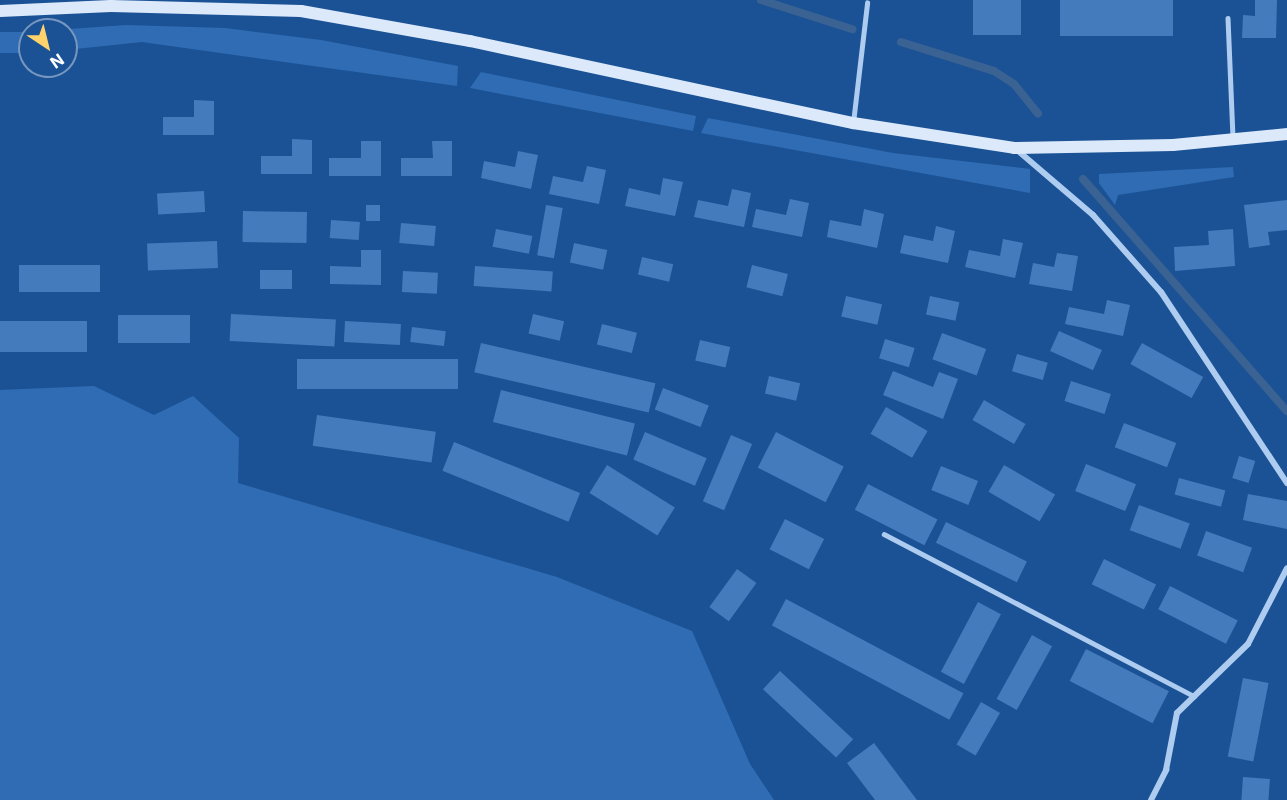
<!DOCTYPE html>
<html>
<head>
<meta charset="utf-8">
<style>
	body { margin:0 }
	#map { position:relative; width:1287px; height:800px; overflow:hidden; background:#1b5295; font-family:Inter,sans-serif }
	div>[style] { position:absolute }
	.green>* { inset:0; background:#2f6cb3; transform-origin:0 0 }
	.stream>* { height:8px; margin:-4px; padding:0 4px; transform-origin:4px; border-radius:4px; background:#3a6292 }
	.building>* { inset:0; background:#447bbc; transform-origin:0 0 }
	.lane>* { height:4.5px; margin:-2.25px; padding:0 2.25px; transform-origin:2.25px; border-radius:2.25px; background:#adccf0 }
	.street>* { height:6px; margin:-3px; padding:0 3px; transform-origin:3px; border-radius:3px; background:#adccf0 }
	.secondary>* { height:12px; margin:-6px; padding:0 6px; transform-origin:6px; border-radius:6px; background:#dbe9fb }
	span { translate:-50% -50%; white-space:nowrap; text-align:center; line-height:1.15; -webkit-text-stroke:6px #1b5295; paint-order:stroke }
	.north { position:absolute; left:18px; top:18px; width:60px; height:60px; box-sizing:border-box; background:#1b5295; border:2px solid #7697bf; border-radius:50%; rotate:145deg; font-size:16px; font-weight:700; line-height:24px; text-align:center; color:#fff }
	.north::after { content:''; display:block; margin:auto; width:21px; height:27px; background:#ffd36c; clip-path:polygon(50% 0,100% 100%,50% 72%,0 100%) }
</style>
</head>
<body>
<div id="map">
	<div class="green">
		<i style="clip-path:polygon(126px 25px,225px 28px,321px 40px,458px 66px,457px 86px,142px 42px,66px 50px,66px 30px,55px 30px)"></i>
		<i style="left:30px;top:32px;width:21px;height:30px;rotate:90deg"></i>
		<i style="clip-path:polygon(481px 72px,696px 116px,693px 131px,470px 88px)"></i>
		<i style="clip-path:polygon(708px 118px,893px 153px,1030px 169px,1030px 193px,701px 133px)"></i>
		<i style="clip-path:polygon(1233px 167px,1234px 177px,1118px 195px,1115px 205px,1099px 183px,1099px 174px)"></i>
		<i style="clip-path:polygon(94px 386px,154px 415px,193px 396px,239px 438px,238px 483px,557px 577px,692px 631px,750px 764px,774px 800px,0 800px,0 390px)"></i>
	</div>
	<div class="stream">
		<i style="left:761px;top:0;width:96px;rotate:17.7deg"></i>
		<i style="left:901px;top:42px;width:97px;rotate:17.3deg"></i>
		<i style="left:994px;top:71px;width:24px;rotate:33deg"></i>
		<i style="left:1014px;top:84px;width:38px;rotate:51deg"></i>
		<i style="left:1083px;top:179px;width:309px;rotate:48.7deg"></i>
	</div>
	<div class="building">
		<i style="left:973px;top:0;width:48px;height:35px"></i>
		<i style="left:1060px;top:0;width:113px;height:36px"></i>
		<i style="clip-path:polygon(1255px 0,1277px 0,1276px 38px,1242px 38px,1243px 15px,1255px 16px)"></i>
		<i style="clip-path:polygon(194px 100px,214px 101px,214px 135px,163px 135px,163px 117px,194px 117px)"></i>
		<i style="clip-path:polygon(292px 139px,312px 140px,312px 174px,261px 174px,261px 156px,292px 156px)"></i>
		<i style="clip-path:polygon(361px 141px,381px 141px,381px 176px,329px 176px,329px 158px,361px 158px)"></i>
		<i style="clip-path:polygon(432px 141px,452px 141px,452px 176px,401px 176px,401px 158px,433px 158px)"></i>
		<i style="clip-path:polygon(518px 151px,538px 155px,531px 189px,481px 178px,484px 161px,515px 167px)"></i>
		<i style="clip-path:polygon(587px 166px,606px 170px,599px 204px,549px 194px,553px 176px,583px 182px)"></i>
		<i style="clip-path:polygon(663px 178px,683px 182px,675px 216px,625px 206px,629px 188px,660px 195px)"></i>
		<i style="clip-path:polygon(732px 189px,751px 193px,744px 227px,694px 217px,698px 200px,728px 206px)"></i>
		<i style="left:204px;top:191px;width:21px;height:47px;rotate:87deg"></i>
		<i style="clip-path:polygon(790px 199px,809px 203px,802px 237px,752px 227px,756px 209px,786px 215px)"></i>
		<i style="clip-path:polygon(1287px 200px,1287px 230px,1268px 232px,1270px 245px,1249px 248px,1244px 205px)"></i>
		<i style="left:366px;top:205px;width:14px;height:16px"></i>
		<i style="left:546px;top:205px;width:17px;height:51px;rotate:10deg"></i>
		<i style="clip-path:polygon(864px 209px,884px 214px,877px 248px,827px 237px,830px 220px,861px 226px)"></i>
		<i style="left:243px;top:211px;width:64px;height:31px;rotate:1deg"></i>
		<i style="left:331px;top:220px;width:29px;height:18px;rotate:4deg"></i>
		<i style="left:401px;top:223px;width:35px;height:20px;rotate:5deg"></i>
		<i style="clip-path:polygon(936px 226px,955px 231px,948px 263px,900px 253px,904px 235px,933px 241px)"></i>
		<i style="left:496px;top:229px;width:37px;height:18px;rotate:11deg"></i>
		<i style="clip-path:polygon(1233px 229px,1235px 266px,1175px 271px,1174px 247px,1209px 245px,1208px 231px)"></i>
		<i style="clip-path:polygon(1003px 239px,1023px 243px,1015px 278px,965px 267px,969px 250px,1000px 256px)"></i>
		<i style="left:217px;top:241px;width:27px;height:70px;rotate:88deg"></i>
		<i style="left:574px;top:243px;width:34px;height:20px;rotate:12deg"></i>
		<i style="clip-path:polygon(361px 250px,381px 250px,381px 285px,330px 284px,330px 266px,361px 267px)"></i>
		<i style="clip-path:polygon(1057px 253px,1078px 256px,1072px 291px,1029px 284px,1033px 263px,1054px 267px)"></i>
		<i style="left:642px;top:257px;width:32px;height:18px;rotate:13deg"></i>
		<i style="left:19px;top:265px;width:81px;height:27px"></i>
		<i style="left:752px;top:265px;width:37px;height:23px;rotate:14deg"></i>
		<i style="left:475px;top:266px;width:78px;height:20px;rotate:4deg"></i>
		<i style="left:260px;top:270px;width:32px;height:19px"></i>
		<i style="left:403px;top:271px;width:35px;height:21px;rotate:3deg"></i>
		<i style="left:846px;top:296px;width:37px;height:21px;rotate:13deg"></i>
		<i style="left:930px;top:296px;width:30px;height:19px;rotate:12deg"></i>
		<i style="clip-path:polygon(1107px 300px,1130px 305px,1123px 336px,1065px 324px,1069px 307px,1104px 314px)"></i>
		<i style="left:231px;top:314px;width:105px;height:27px;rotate:3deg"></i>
		<i style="left:533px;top:314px;width:32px;height:20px;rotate:13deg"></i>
		<i style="left:118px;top:315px;width:72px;height:28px"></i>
		<i style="left:87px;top:321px;width:31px;height:87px;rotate:90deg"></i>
		<i style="left:345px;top:321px;width:56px;height:21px;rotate:3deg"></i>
		<i style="left:602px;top:324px;width:36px;height:21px;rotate:14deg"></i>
		<i style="left:412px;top:327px;width:34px;height:15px;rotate:7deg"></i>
		<i style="left:1059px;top:331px;width:47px;height:22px;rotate:24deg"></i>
		<i style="left:942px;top:333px;width:47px;height:28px;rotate:20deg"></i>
		<i style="left:885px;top:339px;width:31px;height:20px;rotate:17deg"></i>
		<i style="left:700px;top:340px;width:31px;height:21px;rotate:13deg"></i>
		<i style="left:481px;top:343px;width:179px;height:30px;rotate:13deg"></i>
		<i style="left:1142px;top:343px;width:70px;height:24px;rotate:29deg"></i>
		<i style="left:1017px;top:354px;width:32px;height:18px;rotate:16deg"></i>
		<i style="left:458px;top:359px;width:30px;height:161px;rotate:90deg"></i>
		<i style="clip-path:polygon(893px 371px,933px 387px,939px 372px,958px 379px,943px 419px,883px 395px)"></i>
		<i style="left:769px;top:376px;width:32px;height:18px;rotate:13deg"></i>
		<i style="left:1071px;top:381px;width:42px;height:21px;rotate:18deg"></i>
		<i style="left:663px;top:388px;width:49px;height:23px;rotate:21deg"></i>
		<i style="left:501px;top:390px;width:138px;height:33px;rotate:14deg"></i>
		<i style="left:984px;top:400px;width:48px;height:23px;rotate:30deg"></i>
		<i style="left:886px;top:407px;width:48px;height:31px;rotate:30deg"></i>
		<i style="left:317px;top:415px;width:120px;height:31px;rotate:8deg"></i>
		<i style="left:1124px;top:423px;width:56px;height:26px;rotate:21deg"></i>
		<i style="left:645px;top:432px;width:67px;height:30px;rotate:23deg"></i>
		<i style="left:776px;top:432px;width:76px;height:40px;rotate:27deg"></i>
		<i style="left:731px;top:435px;width:23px;height:72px;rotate:23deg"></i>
		<i style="left:454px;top:442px;width:136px;height:31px;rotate:22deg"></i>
		<i style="left:1239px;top:456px;width:17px;height:23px;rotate:17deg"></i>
		<i style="left:1086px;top:464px;width:54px;height:29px;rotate:22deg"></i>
		<i style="left:607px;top:465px;width:80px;height:33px;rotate:32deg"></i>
		<i style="left:1004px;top:465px;width:59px;height:31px;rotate:30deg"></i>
		<i style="left:941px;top:466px;width:40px;height:26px;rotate:22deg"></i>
		<i style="left:1179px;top:478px;width:48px;height:17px;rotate:15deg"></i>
		<i style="left:868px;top:484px;width:78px;height:29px;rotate:27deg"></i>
		<i style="clip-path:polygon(1248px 494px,1287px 501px,1287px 529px,1243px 520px)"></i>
		<i style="left:1139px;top:505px;width:54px;height:27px;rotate:20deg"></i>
		<i style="left:785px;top:519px;width:44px;height:34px;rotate:27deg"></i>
		<i style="left:946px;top:522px;width:90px;height:23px;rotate:26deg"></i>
		<i style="left:1206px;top:531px;width:49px;height:26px;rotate:20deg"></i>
		<i style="left:1104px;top:559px;width:58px;height:28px;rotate:26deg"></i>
		<i style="left:737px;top:569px;width:24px;height:47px;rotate:36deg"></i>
		<i style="left:1170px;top:586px;width:76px;height:26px;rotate:27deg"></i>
		<i style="left:786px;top:599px;width:201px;height:30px;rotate:28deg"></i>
		<i style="left:978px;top:602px;width:26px;height:79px;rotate:28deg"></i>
		<i style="left:1032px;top:635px;width:23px;height:73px;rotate:29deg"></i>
		<i style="left:1086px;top:649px;width:93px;height:36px;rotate:27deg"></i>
		<i style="left:780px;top:671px;width:100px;height:25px;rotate:43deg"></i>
		<i style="left:1243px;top:678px;width:26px;height:80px;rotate:11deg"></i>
		<i style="left:981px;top:702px;width:22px;height:49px;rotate:30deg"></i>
		<i style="clip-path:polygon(874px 743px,917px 800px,875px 800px,847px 763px)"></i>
		<i style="left:1243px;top:777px;width:27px;height:23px;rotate:4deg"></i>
	</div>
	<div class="lane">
		<i style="left:1228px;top:18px;width:120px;rotate:87.6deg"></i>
		<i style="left:853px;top:123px;width:121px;rotate:-83.3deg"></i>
		<i style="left:884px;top:534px;width:350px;rotate:27.6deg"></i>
	</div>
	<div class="street">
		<i style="left:1017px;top:150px;width:100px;rotate:40.5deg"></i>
		<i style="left:1093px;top:215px;width:103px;rotate:48.6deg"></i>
		<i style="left:1161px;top:292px;width:229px;rotate:56.6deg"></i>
		<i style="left:1151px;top:800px;width:34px;rotate:-63deg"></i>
		<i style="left:1166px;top:770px;width:58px;rotate:-79.1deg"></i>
		<i style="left:1177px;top:713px;width:99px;rotate:-44.2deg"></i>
		<i style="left:1248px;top:644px;width:85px;rotate:-62.8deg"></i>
	</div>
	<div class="secondary">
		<i style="left:0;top:11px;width:111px;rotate:-2.6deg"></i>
		<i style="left:111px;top:6px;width:190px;rotate:1.5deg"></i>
		<i style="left:301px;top:11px;width:172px;rotate:10.1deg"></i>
		<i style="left:470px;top:41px;width:392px;rotate:12.1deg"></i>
		<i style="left:853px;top:123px;width:163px;rotate:8.8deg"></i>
		<i style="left:1014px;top:148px;width:159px;rotate:-1.1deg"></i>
		<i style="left:1173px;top:145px;width:115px;rotate:-5.5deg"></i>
	</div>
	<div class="north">N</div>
</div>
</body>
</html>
